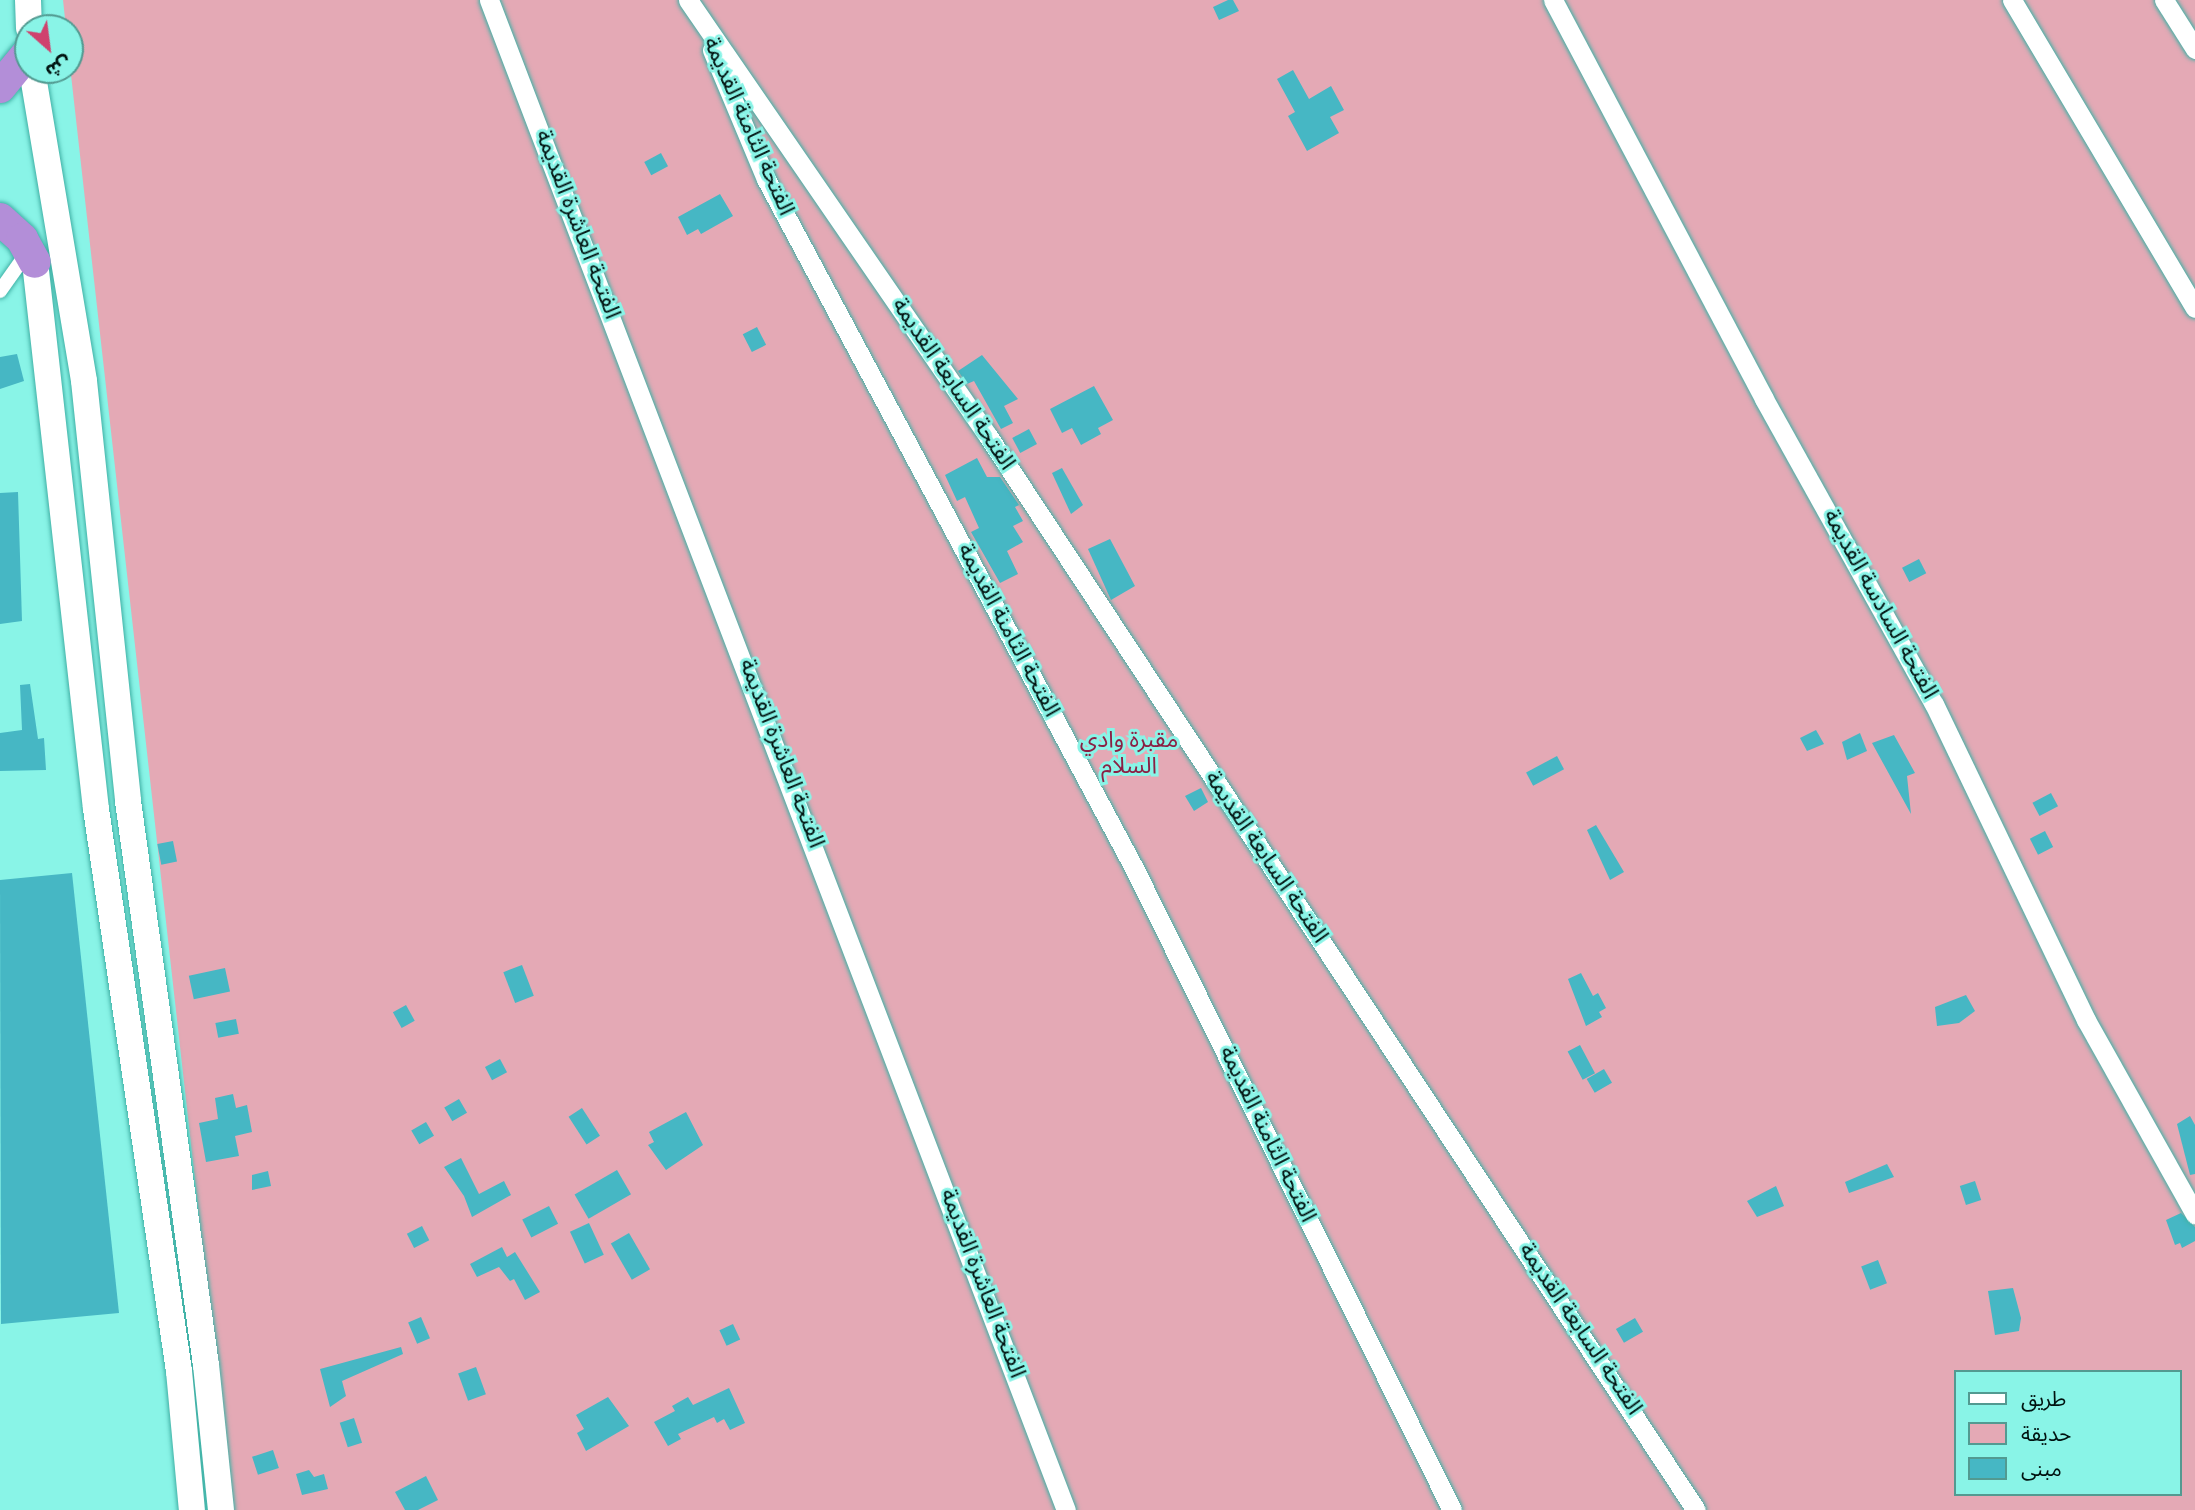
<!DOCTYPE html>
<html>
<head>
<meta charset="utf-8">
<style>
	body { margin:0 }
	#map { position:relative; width:2195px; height:1510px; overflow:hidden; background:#89f4e7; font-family:Overpass,"Noto Sans Arabic",sans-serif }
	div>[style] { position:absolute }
	.green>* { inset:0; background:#e4a9b5 }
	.building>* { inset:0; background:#46b7c4; transform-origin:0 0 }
	.roads { filter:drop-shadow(0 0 2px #40b0a5) drop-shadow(0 0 2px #40b0a5) }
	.pedestrian>* { height:14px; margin:-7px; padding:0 7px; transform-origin:7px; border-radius:7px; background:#fff }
	.minor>* { height:19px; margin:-9.5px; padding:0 9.5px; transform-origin:9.5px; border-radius:9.5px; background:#fff }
	.secondary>* { height:26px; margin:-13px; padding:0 13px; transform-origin:13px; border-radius:13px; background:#fff }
	.trunk>* { height:32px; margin:-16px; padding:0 16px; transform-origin:16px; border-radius:16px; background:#b38ed8 }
	span { translate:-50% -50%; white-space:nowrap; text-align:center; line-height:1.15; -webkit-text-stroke:6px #89f4e7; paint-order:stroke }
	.street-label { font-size:23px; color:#001210 }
	.park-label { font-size:23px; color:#8b2044 }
	.legend { position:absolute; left:1954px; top:1370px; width:228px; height:126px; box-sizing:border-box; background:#89f4e7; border:2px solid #529a91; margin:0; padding:9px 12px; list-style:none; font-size:21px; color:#001210 }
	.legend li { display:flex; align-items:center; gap:14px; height:35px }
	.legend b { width:35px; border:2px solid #529a91 }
	.north { position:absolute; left:14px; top:14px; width:70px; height:70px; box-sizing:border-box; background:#89f4e7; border:2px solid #529a91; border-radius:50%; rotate:152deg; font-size:19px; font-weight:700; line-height:28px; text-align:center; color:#001210 }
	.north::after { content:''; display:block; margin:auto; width:24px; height:32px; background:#cf426e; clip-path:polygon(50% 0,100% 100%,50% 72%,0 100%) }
</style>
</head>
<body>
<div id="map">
	<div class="green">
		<i style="clip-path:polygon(evenodd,63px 0,2195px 0,2195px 1510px,232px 1510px,70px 66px,70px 28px,66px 28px,63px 0,1955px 1372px,2179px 1372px,2179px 1494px,1955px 1494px,1955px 1372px)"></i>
	</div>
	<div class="building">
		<i style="clip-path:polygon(1228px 0,1233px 0,1239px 11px,1219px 20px,1213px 7px)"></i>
		<i style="clip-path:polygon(1293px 70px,1309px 99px,1331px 86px,1344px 110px,1330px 117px,1339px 133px,1307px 151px,1288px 116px,1295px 112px,1277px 79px)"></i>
		<i style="left:661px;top:153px;width:15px;height:19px;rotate:62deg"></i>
		<i style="clip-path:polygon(720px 194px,733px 216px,701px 234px,698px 229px,687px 235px,678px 217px)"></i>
		<i style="left:757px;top:327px;width:20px;height:16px;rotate:63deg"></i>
		<i style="clip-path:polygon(17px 354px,24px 381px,0 389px,0 357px)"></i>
		<i style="clip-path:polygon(982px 355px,1018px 399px,1004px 406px,1013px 423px,1001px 429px,974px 381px,967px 384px,958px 371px)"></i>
		<i style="clip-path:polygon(1094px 386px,1113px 420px,1098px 428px,1101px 434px,1081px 445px,1072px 428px,1062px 433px,1050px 409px)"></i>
		<i style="left:1029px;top:429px;width:17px;height:19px;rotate:62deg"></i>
		<i style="clip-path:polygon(977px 458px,987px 477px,1000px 477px,1019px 505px,1015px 507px,1023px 521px,1013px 526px,1023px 542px,1007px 551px,1018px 574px,1000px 583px,971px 532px,979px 528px,965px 497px,957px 501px,945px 475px)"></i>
		<i style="clip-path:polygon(1062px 468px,1083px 505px,1071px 514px,1052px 473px)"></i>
		<i style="clip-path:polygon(18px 492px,22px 621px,0 624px,0 493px)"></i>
		<i style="clip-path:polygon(1110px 539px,1135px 586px,1111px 600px,1088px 549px)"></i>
		<i style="left:1919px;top:559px;width:16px;height:19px;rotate:63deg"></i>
		<i style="clip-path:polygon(30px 684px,38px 739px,44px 738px,46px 770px,0 771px,0 733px,22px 730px,20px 685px)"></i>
		<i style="clip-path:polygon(1816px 730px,1824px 744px,1807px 751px,1800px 738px)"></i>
		<i style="clip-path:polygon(1860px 733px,1867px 751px,1847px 760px,1842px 742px)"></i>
		<i style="clip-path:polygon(1894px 735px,1915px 773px,1907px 776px,1911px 814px,1872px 743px)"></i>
		<i style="left:1557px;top:756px;width:15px;height:35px;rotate:62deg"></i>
		<i style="clip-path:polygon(1201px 788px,1208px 802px,1194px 811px,1185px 796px)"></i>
		<i style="left:2051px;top:793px;width:15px;height:21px;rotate:62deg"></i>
		<i style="clip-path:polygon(1596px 825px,1624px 872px,1610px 880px,1587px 830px)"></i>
		<i style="left:2045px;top:831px;width:18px;height:17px;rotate:63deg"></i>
		<i style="left:173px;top:841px;width:21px;height:16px;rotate:79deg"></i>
		<i style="clip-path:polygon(72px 873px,119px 1313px,1px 1324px,0 880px)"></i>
		<i style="left:522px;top:965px;width:33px;height:20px;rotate:69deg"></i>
		<i style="left:225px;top:968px;width:24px;height:37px;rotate:78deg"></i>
		<i style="clip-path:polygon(1581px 973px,1593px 996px,1598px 993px,1606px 1008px,1599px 1012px,1602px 1017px,1586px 1026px,1568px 979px)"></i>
		<i style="clip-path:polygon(1966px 995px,1975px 1011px,1959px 1023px,1937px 1026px,1935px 1007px)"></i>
		<i style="left:406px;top:1005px;width:18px;height:15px;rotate:61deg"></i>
		<i style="left:236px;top:1019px;width:15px;height:21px;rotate:79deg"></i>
		<i style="left:1580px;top:1045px;width:32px;height:14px;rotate:62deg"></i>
		<i style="left:500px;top:1059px;width:15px;height:17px;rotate:62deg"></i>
		<i style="left:1604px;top:1069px;width:16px;height:20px;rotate:60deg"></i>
		<i style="clip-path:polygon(233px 1094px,236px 1108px,247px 1105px,252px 1132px,235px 1136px,239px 1156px,206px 1162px,199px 1123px,218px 1119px,215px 1098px)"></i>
		<i style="left:459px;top:1099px;width:16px;height:17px;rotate:60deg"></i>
		<i style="left:582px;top:1108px;width:33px;height:16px;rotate:57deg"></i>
		<i style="clip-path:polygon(686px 1112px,703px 1145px,666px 1170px,648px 1145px,654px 1142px,649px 1132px)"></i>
		<i style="clip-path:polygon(2190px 1116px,2195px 1125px,2195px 1174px,2190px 1175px,2177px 1124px)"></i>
		<i style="left:426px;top:1122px;width:16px;height:17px;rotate:60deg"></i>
		<i style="clip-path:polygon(461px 1158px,479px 1194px,504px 1181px,511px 1195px,472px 1217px,464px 1196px,444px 1167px)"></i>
		<i style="clip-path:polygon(1887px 1164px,1894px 1177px,1849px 1193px,1845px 1182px)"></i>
		<i style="left:617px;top:1170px;width:28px;height:49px;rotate:60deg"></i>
		<i style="clip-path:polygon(268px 1171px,271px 1186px,252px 1190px,252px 1175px)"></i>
		<i style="left:1975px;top:1181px;width:20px;height:16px;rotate:72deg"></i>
		<i style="clip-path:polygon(1776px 1186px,1784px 1206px,1757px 1217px,1747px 1201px)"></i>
		<i style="left:549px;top:1206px;width:20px;height:30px;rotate:63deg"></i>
		<i style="clip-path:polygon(2181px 1213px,2195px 1227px,2195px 1241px,2182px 1248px,2180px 1243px,2175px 1245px,2166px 1220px)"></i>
		<i style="left:589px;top:1223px;width:35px;height:21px;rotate:65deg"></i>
		<i style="left:422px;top:1226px;width:16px;height:17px;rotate:63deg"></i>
		<i style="left:629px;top:1233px;width:42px;height:21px;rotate:60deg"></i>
		<i style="clip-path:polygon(502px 1247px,507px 1257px,515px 1252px,540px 1292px,525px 1300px,514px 1279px,510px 1281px,499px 1267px,477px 1277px,470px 1264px)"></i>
		<i style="left:1878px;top:1260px;width:25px;height:18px;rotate:69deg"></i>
		<i style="clip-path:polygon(2013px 1288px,2021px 1318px,2019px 1331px,1995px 1335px,1988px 1291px)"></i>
		<i style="left:421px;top:1317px;width:23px;height:14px;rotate:67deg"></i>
		<i style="left:1635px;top:1318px;width:16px;height:22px;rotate:60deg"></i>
		<i style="left:733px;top:1324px;width:17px;height:15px;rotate:65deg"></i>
		<i style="clip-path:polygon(401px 1347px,403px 1354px,342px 1381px,346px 1396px,330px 1407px,320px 1369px)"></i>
		<i style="left:476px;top:1367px;width:29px;height:19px;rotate:70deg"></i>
		<i style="clip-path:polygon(729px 1388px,745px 1423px,730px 1430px,724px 1419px,717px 1423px,714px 1417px,678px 1434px,681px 1439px,668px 1446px,654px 1422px,675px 1411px,672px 1406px,688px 1397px,693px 1405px)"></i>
		<i style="clip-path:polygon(608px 1397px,629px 1426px,586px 1451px,577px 1433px,584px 1429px,576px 1415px)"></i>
		<i style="left:354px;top:1418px;width:26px;height:15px;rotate:72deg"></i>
		<i style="left:273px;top:1450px;width:19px;height:22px;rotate:72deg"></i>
		<i style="clip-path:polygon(309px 1470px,314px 1477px,324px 1474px,328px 1489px,302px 1495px,296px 1474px)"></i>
		<i style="clip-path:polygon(426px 1476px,438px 1500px,418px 1510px,405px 1510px,395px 1492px)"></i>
	</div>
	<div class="roads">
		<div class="pedestrian">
			<i style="left:0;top:291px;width:50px;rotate:-54.7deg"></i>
		</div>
		<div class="minor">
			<i style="left:489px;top:0;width:1616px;rotate:69.09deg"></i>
			<i style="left:688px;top:0;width:529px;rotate:55.47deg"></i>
			<i style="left:988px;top:436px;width:1286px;rotate:56.61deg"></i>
			<i style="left:1553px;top:0;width:451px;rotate:62.1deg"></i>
			<i style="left:1764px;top:399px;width:349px;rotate:60.9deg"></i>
			<i style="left:1934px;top:704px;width:351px;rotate:64.3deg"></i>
			<i style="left:2086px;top:1020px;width:223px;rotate:60.7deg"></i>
			<i style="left:2012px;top:0;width:358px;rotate:59.3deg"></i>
			<i style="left:2164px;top:0;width:58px;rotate:57.7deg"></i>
			<i style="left:712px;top:50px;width:140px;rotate:67.3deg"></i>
			<i style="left:766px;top:179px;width:781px;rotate:61.89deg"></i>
			<i style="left:1134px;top:868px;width:716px;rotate:63.65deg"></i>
		</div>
		<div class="secondary">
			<i style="left:28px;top:0;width:28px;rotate:88deg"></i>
			<i style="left:32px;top:70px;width:315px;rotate:80.5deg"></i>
			<i style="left:84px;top:381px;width:422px;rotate:84deg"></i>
			<i style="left:128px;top:801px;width:569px;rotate:82.13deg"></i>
			<i style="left:206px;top:1365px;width:146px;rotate:84.1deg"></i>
			<i style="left:35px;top:262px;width:550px;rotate:83.64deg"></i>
			<i style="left:96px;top:809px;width:568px;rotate:81.6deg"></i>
			<i style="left:179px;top:1371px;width:140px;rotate:84.7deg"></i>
		</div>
		<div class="trunk">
			<i style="left:0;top:87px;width:44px;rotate:-50.5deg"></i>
			<i style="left:0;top:219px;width:30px;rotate:42deg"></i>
			<i style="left:22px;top:239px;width:26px;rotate:61deg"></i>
		</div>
	</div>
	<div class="street-label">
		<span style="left:747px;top:127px;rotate:66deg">الفتحة الثامنة القديمة</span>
		<span style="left:576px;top:225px;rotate:69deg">الفتحة العاشرة القديمة</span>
		<span style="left:952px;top:385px;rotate:56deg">الفتحة السابعة القديمة</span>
		<span style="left:1879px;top:605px;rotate:61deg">الفتحة السادسة القديمة</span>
		<span style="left:1007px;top:631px;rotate:62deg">الفتحة الثامنة القديمة</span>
		<span style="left:780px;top:754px;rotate:69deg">الفتحة العاشرة القديمة</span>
		<span style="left:1265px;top:858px;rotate:56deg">الفتحة السابعة القديمة</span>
		<span style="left:1266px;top:1135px;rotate:64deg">الفتحة الثامنة القديمة</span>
		<span style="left:981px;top:1284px;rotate:69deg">الفتحة العاشرة القديمة</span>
		<span style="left:1579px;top:1330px;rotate:56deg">الفتحة السابعة القديمة</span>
	</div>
	<div class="park-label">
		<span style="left:1129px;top:755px">مقبرة وادي<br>السلام</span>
	</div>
	<ul class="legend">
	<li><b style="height:9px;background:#fff"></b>طريق</li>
	<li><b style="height:19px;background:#e4a9b5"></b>حديقة</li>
	<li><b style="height:19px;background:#46b7c4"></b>مبنى</li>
	</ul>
	<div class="north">ش</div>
</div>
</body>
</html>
